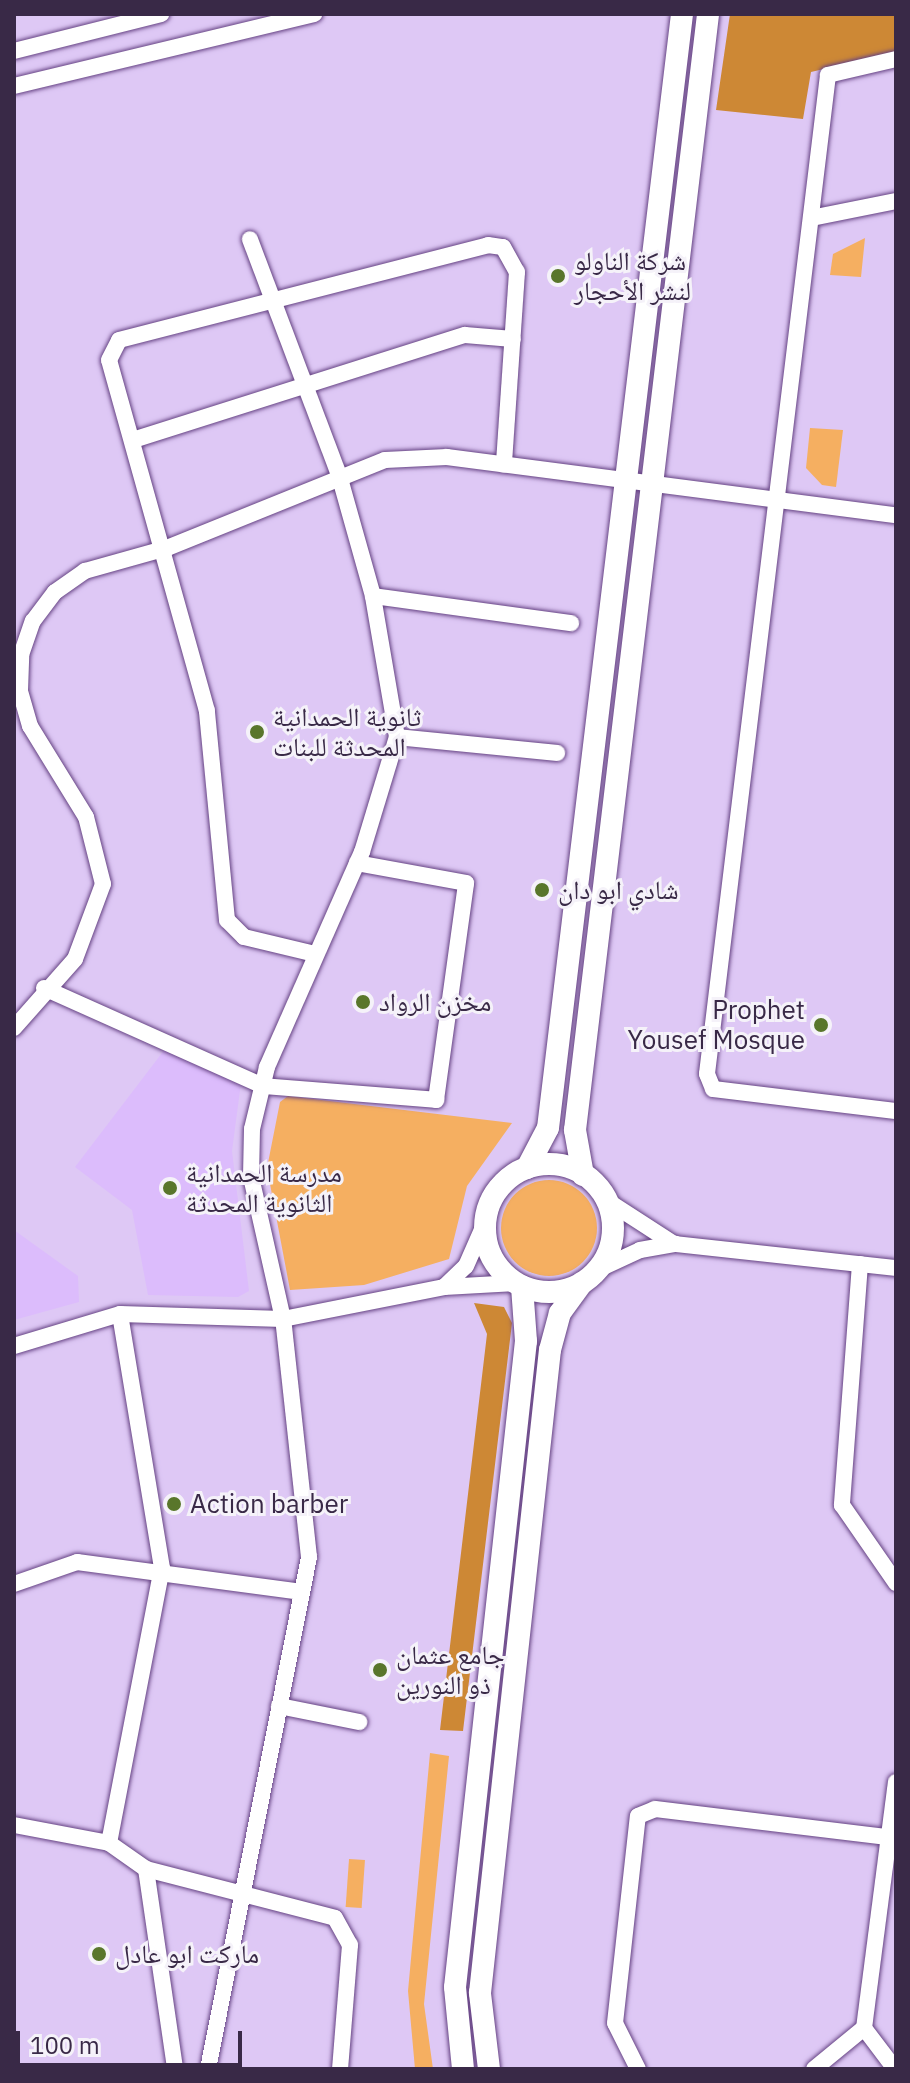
<!DOCTYPE html>
<html>
<head>
<meta charset="utf-8">
<style>
	body { margin:0 }
	#map { position:relative; width:910px; height:2083px; overflow:hidden; background:#dec8f5; font-family:"IBM Plex Sans","Noto Naskh Arabic",sans-serif }
	div>[style] { position:absolute }
	.built>* { inset:0; background:#dcbcfc }
	.green>* { inset:0; background:#f5af61; transform-origin:0 0 }
	.round { border-radius:50% }
	.forest>* { inset:0; background:#cd8835 }
	.roads { filter:drop-shadow(0 0 2px #654283) drop-shadow(0 0 2px #654283) }
	.street>* { height:16px; margin:-8px; padding:0 8px; transform-origin:8px; border-radius:8px; background:#fff }
	.secondary>* { height:22px; margin:-11px; padding:0 11px; transform-origin:11px; border-radius:11px; background:#fff }
	.secondary>.ring { margin:-11px; padding:0; box-sizing:content-box; background:none; border:22px solid #fff; border-radius:50% }
	.dots>* { width:22px; height:22px; translate:-50% -50%; box-sizing:border-box; border:4px solid #f5f2f9; border-radius:50% }
	span { translate:-50% -50%; white-space:nowrap; text-align:center; line-height:1.15; -webkit-text-stroke:6px #f5f2f9; paint-order:stroke }
	.poi-label { font-size:26px; color:#392947 }
	.left { translate:0 -50%; text-align:left }
	.right { translate:-100% -50%; text-align:right }
	.frame { position:absolute; inset:0; border:16px solid #392947; pointer-events:none }
	.scale { position:absolute; left:16px; top:2031px; width:226px; height:36px; box-sizing:border-box; border:4px solid #392947; border-top:0; padding-left:10px; font-size:24px; line-height:28px; white-space:nowrap; color:#392947; -webkit-text-stroke:6px #f5f2f9; paint-order:stroke }
</style>
</head>
<body>
<div id="map">
	<div class="built">
		<i style="clip-path:polygon(165px 1049px,241px 1083px,232px 1151px,249px 1291px,238px 1297px,148px 1295px,132px 1210px,75px 1167px)"></i>
		<i style="clip-path:polygon(14px 1230px,78px 1276px,79px 1302px,14px 1320px)"></i>
	</div>
	<div class="green">
		<i style="clip-path:polygon(865px 238px,861px 277px,830px 275px,833px 254px)"></i>
		<i style="clip-path:polygon(810px 428px,843px 430px,836px 487px,822px 485px,806px 468px)"></i>
		<i style="clip-path:polygon(288px 1096px,512px 1123px,467px 1186px,449px 1259px,364px 1285px,290px 1290px,267px 1168px,280px 1102px)"></i>
		<i class="round" style="left:501px;top:1180px;width:96px;height:96px"></i>
		<i style="clip-path:polygon(430px 1753px,449px 1756px,424px 2004px,433px 2069px,415px 2069px,408px 1991px)"></i>
		<i style="left:349px;top:1859px;width:16px;height:48px;rotate:4deg"></i>
	</div>
	<div class="forest">
		<i style="clip-path:polygon(730px 14px,896px 14px,896px 52px,811px 72px,803px 119px,716px 110px)"></i>
		<i style="clip-path:polygon(474px 1303px,504px 1307px,512px 1323px,463px 1731px,440px 1730px,487px 1334px)"></i>
	</div>
	<div class="roads">
		<div class="street">
			<i style="left:14px;top:51px;width:152px;rotate:-14.1deg"></i>
			<i style="left:896px;top:59px;width:70px;rotate:166.8deg"></i>
			<i style="left:828px;top:75px;width:1006px;rotate:96.91deg"></i>
			<i style="left:707px;top:1074px;width:16px;rotate:68deg"></i>
			<i style="left:713px;top:1089px;width:184px;rotate:6.9deg"></i>
			<i style="left:14px;top:86px;width:309px;rotate:-13.5deg"></i>
			<i style="left:816px;top:217px;width:82px;rotate:-11.3deg"></i>
			<i style="left:133px;top:440px;width:348px;rotate:-17.6deg"></i>
			<i style="left:465px;top:335px;width:48px;rotate:4.8deg"></i>
			<i style="left:373px;top:596px;width:200px;rotate:7.8deg"></i>
			<i style="left:397px;top:737px;width:161px;rotate:5.7deg"></i>
			<i style="left:315px;top:954px;width:73px;rotate:-166.5deg"></i>
			<i style="left:244px;top:937px;width:24px;rotate:-135deg"></i>
			<i style="left:227px;top:920px;width:210px;rotate:-95.5deg"></i>
			<i style="left:207px;top:711px;width:364px;rotate:-105.6deg"></i>
			<i style="left:109px;top:360px;width:22px;rotate:-63deg"></i>
			<i style="left:119px;top:340px;width:381px;rotate:-14.4deg"></i>
			<i style="left:488px;top:245px;width:15px;rotate:8deg"></i>
			<i style="left:503px;top:247px;width:29px;rotate:61deg"></i>
			<i style="left:517px;top:272px;width:193px;rotate:93.9deg"></i>
			<i style="left:44px;top:988px;width:240px;rotate:24.1deg"></i>
			<i style="left:263px;top:1086px;width:174px;rotate:4.6deg"></i>
			<i style="left:436px;top:1100px;width:219px;rotate:-82.1deg"></i>
			<i style="left:466px;top:883px;width:111px;rotate:-169.6deg"></i>
			<i style="left:14px;top:1028px;width:92px;rotate:-48.5deg"></i>
			<i style="left:75px;top:959px;width:80px;rotate:-69.5deg"></i>
			<i style="left:103px;top:884px;width:69px;rotate:-104.2deg"></i>
			<i style="left:86px;top:817px;width:107px;rotate:-121.6deg"></i>
			<i style="left:30px;top:726px;width:36px;rotate:-106deg"></i>
			<i style="left:20px;top:691px;width:36px;rotate:-88deg"></i>
			<i style="left:21px;top:655px;width:36px;rotate:-71deg"></i>
			<i style="left:33px;top:621px;width:36px;rotate:-53deg"></i>
			<i style="left:55px;top:592px;width:37px;rotate:-35deg"></i>
			<i style="left:85px;top:571px;width:85px;rotate:-15.7deg"></i>
			<i style="left:167px;top:548px;width:235px;rotate:-22deg"></i>
			<i style="left:385px;top:460px;width:62px;rotate:-2.8deg"></i>
			<i style="left:447px;top:457px;width:453px;rotate:7.4deg"></i>
			<i style="left:606px;top:1200px;width:81px;rotate:32.9deg"></i>
			<i style="left:860px;top:1264px;width:242px;rotate:94.3deg"></i>
			<i style="left:842px;top:1505px;width:95px;rotate:55.3deg"></i>
			<i style="left:597px;top:1270px;width:47px;rotate:-24.9deg"></i>
			<i style="left:640px;top:1250px;width:36px;rotate:-10deg"></i>
			<i style="left:675px;top:1244px;width:222px;rotate:6.2deg"></i>
			<i style="left:444px;top:1287px;width:30px;rotate:-44deg"></i>
			<i style="left:466px;top:1266px;width:45px;rotate:-66.3deg"></i>
			<i style="left:14px;top:1346px;width:111px;rotate:-16.8deg"></i>
			<i style="left:120px;top:1314px;width:163px;rotate:1.8deg"></i>
			<i style="left:283px;top:1319px;width:164px;rotate:-11.2deg"></i>
			<i style="left:444px;top:1287px;width:72px;rotate:-3.2deg"></i>
			<i style="left:14px;top:1584px;width:67px;rotate:-19.2deg"></i>
			<i style="left:77px;top:1562px;width:227px;rotate:7.6deg"></i>
			<i style="left:279px;top:1706px;width:82px;rotate:11.3deg"></i>
			<i style="left:14px;top:1825px;width:97px;rotate:10.7deg"></i>
			<i style="left:109px;top:1843px;width:45px;rotate:35.1deg"></i>
			<i style="left:146px;top:1869px;width:195px;rotate:14.5deg"></i>
			<i style="left:335px;top:1918px;width:31px;rotate:61deg"></i>
			<i style="left:350px;top:1945px;width:124px;rotate:94.6deg"></i>
			<i style="left:109px;top:1843px;width:280px;rotate:-79.1deg"></i>
			<i style="left:162px;top:1568px;width:257px;rotate:-99.4deg"></i>
			<i style="left:146px;top:1869px;width:202px;rotate:81.7deg"></i>
			<i style="left:864px;top:2028px;width:51px;rotate:52.9deg"></i>
			<i style="left:208px;top:2069px;width:522px;rotate:-78.84deg"></i>
			<i style="left:309px;top:1557px;width:239px;rotate:-96.2deg"></i>
			<i style="left:283px;top:1319px;width:146px;rotate:-102.7deg"></i>
			<i style="left:251px;top:1177px;width:48px;rotate:-88.8deg"></i>
			<i style="left:252px;top:1129px;width:64px;rotate:-76.4deg"></i>
			<i style="left:267px;top:1067px;width:235px;rotate:-66.2deg"></i>
			<i style="left:362px;top:852px;width:120px;rotate:-73.1deg"></i>
			<i style="left:397px;top:737px;width:143px;rotate:-99.7deg"></i>
			<i style="left:373px;top:596px;width:126px;rotate:-105.7deg"></i>
			<i style="left:339px;top:475px;width:252px;rotate:-110.7deg"></i>
			<i style="left:638px;top:2069px;width:51px;rotate:-116.6deg"></i>
			<i style="left:615px;top:2023px;width:208px;rotate:-83.7deg"></i>
			<i style="left:638px;top:1816px;width:18px;rotate:-22deg"></i>
			<i style="left:655px;top:1809px;width:243px;rotate:6.9deg"></i>
			<i style="left:814px;top:2069px;width:65px;rotate:-39.4deg"></i>
			<i style="left:864px;top:2028px;width:248px;rotate:-82.6deg"></i>
		</div>
		<div class="secondary">
			<i class="ring" style="left:485px;top:1164px;width:106px;height:106px"></i>
			<i style="left:527px;top:1168px;width:45px;rotate:-62.3deg"></i>
			<i style="left:548px;top:1128px;width:1122px;rotate:-83.14deg"></i>
			<i style="left:583px;top:1175px;width:46px;rotate:-100.1deg"></i>
			<i style="left:575px;top:1130px;width:1124px;rotate:-83.2deg"></i>
			<i style="left:463px;top:2069px;width:82px;rotate:-95.6deg"></i>
			<i style="left:455px;top:1987px;width:650px;rotate:-83.73deg"></i>
			<i style="left:526px;top:1341px;width:55px;rotate:-94.2deg"></i>
			<i style="left:489px;top:2069px;width:77px;rotate:-96.8deg"></i>
			<i style="left:480px;top:1993px;width:647px;rotate:-83.79deg"></i>
			<i style="left:550px;top:1350px;width:38px;rotate:-75deg"></i>
			<i style="left:560px;top:1313px;width:37px;rotate:-54deg"></i>
		</div>
	</div>
	<div class="dots">
		<i style="left:558px;top:276px;background:#59762b"></i>
		<i style="left:257px;top:732px;background:#59762b"></i>
		<i style="left:542px;top:890px;background:#59762b"></i>
		<i style="left:363px;top:1002px;background:#59762b"></i>
		<i style="left:821px;top:1025px;background:#59762b"></i>
		<i style="left:170px;top:1188px;background:#59762b"></i>
		<i style="left:174px;top:1504px;background:#59762b"></i>
		<i style="left:380px;top:1670px;background:#59762b"></i>
		<i style="left:99px;top:1954px;background:#59762b"></i>
	</div>
	<div class="poi-label">
		<span class="left" style="left:574px;top:276px">شركة الناولو<br>لنشر الأحجار</span>
		<span class="left" style="left:273px;top:732px">ثانوية الحمدانية<br>المحدثة للبنات</span>
		<span class="left" style="left:558px;top:890px">شادي ابو دان</span>
		<span class="left" style="left:379px;top:1002px">مخزن الرواد</span>
		<span class="right" style="left:805px;top:1025px">Prophet<br>Yousef Mosque</span>
		<span class="left" style="left:186px;top:1188px">مدرسة الحمدانية<br>الثانوية المحدثة</span>
		<span class="left" style="left:190px;top:1504px">Action barber</span>
		<span class="left" style="left:396px;top:1670px">جامع عثمان<br>ذو النورين</span>
		<span class="left" style="left:115px;top:1954px">ماركت ابو عادل</span>
	</div>
	<div class="frame"></div>
	<div class="scale">100 m</div>
</div>
</body>
</html>
